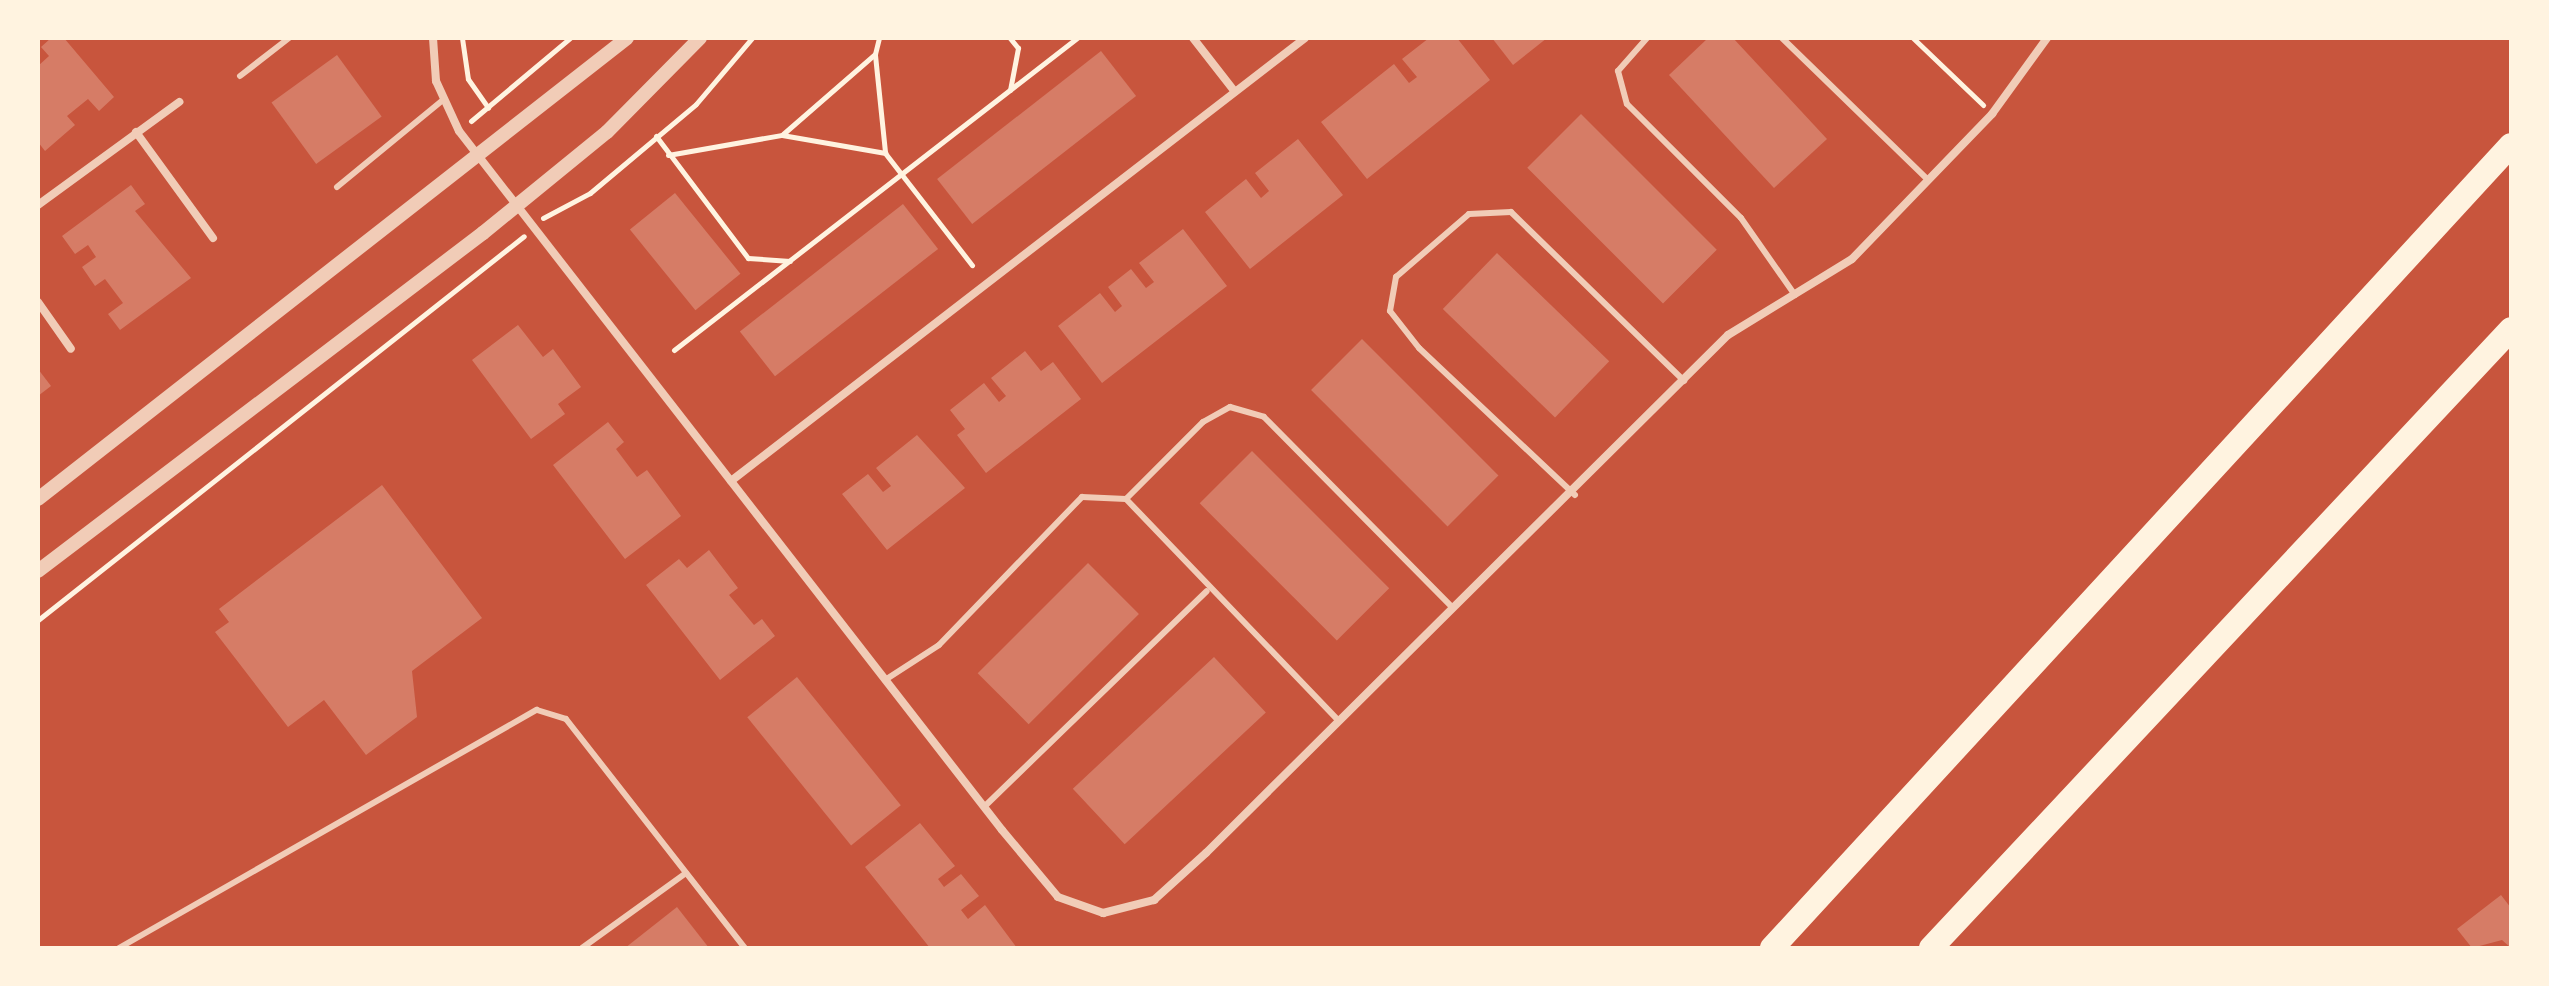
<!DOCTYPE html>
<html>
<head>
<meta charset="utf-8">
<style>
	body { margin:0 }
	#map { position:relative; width:2549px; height:986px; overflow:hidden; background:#c8553d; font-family:"Space Grotesk",sans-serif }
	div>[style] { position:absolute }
	.building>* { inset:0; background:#d67c66; transform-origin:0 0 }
	.path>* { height:5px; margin:-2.5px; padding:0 2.5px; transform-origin:2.5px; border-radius:2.5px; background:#fff3e0 }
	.service>* { height:6px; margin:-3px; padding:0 3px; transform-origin:3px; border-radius:3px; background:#f1ccb7 }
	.minor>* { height:8px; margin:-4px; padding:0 4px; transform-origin:4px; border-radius:4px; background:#f1ccb7 }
	.tertiary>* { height:14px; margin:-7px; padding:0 7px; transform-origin:7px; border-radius:7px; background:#f1ccb7 }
	.motorway>* { height:24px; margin:-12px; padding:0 12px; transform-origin:12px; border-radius:12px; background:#fff3e0 }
	span { translate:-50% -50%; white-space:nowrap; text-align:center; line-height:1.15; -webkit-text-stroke:8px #fff3e0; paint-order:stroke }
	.frame { position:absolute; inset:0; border:40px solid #fff3e0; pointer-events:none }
</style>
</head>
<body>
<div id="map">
	<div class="building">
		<i style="clip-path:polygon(51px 38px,64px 38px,114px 97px,99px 111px,88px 99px,67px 116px,75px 125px,45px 151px,38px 142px,38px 66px,49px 56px,41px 47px)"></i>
		<i style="clip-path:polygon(1429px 38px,1457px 38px,1490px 80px,1367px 179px,1321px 122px,1394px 64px,1409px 83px,1417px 77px,1402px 59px)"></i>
		<i style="clip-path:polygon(1492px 38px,1547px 38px,1513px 65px)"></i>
		<i style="clip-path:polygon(1708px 38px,1733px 38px,1827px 139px,1774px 188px,1669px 75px)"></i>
		<i style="left:1101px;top:51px;width:57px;height:208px;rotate:52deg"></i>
		<i style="left:337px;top:55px;width:76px;height:81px;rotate:54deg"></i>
		<i style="left:1581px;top:114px;width:192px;height:76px;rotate:45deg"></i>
		<i style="clip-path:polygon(1298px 139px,1343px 195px,1250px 269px,1205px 212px,1246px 179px,1261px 198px,1269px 191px,1255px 173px)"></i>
		<i style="clip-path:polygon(131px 185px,145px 204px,135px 211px,191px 278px,120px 330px,108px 314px,123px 303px,105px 279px,95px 286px,82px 267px,96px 257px,88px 245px,75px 254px,62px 236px)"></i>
		<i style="left:675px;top:193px;width:104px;height:58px;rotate:51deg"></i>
		<i style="left:903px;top:204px;width:57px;height:207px;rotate:52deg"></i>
		<i style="clip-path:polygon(1183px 229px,1227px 286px,1102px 383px,1058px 326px,1100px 293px,1115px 312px,1122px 306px,1108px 287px,1131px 269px,1146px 288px,1154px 282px,1139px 263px)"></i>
		<i style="left:1497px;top:253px;width:156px;height:78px;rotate:44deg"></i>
		<i style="clip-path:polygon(518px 325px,543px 357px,553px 349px,581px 387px,558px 404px,565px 414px,531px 439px,472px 360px)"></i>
		<i style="left:1362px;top:339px;width:193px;height:72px;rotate:45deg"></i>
		<i style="clip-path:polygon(1025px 351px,1041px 371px,1053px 362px,1081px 399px,986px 473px,957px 435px,965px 429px,950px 410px,984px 383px,999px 402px,1006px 396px,991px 378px)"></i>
		<i style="clip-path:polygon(38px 369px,51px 386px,38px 396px)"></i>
		<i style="clip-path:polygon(608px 422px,624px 442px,616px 449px,637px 477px,647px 470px,681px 516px,625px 559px,553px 465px)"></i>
		<i style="clip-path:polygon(917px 435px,965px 488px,887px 550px,842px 494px,868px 474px,883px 492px,891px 486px,876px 468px)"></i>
		<i style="left:1252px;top:451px;width:194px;height:74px;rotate:45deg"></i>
		<i style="clip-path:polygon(382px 485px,482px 618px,412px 671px,417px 717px,366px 755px,324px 700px,288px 727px,215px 632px,229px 622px,219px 609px)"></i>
		<i style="clip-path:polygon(709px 550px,738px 588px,729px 595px,754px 625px,762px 619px,775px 636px,720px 680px,646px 585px,679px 559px,687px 568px)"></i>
		<i style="left:1088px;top:563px;width:72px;height:156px;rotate:45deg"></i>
		<i style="left:1214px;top:657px;width:76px;height:193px;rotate:47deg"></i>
		<i style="left:797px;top:677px;width:165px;height:64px;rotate:51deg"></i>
		<i style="clip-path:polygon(920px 823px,955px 866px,938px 879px,944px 887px,961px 874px,979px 896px,961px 910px,968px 919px,985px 905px,1017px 948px,930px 948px,865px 867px)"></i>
		<i style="clip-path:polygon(2501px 895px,2511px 908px,2511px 948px,2502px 940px,2472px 948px,2457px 929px)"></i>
		<i style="clip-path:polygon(677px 907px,709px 948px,625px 948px)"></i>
	</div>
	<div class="path">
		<i style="left:462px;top:38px;width:41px;rotate:81.7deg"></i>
		<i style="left:468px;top:79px;width:35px;rotate:55deg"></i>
		<i style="left:1913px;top:38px;width:97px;rotate:43.7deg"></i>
		<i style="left:875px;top:55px;width:98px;rotate:84.1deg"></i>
		<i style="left:1010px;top:90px;width:43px;rotate:-79.2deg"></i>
		<i style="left:1018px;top:48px;width:13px;rotate:-129deg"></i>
		<i style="left:471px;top:121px;width:129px;rotate:-40deg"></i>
		<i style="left:783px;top:134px;width:122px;rotate:-41deg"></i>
		<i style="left:875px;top:54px;width:16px;rotate:-76deg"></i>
		<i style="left:656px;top:136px;width:153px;rotate:53deg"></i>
		<i style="left:748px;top:258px;width:42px;rotate:4.1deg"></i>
		<i style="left:668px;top:155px;width:116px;rotate:-10deg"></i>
		<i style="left:782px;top:135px;width:105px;rotate:9.9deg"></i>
		<i style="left:885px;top:153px;width:142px;rotate:52.2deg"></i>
		<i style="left:543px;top:218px;width:53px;rotate:-28deg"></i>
		<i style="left:590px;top:193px;width:138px;rotate:-40deg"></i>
		<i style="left:696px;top:104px;width:87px;rotate:-49.7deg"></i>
		<i style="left:674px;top:350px;width:510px;rotate:-37.75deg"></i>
		<i style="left:38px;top:620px;width:619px;rotate:-38.31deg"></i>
	</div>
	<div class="service">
		<i style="left:1647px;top:38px;width:44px;rotate:131.3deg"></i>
		<i style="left:1618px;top:71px;width:34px;rotate:75deg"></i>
		<i style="left:1627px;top:104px;width:161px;rotate:45deg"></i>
		<i style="left:1741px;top:218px;width:94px;rotate:55deg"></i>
		<i style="left:1782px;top:38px;width:204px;rotate:44.2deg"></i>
		<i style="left:240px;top:76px;width:62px;rotate:-37.8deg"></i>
		<i style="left:337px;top:187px;width:139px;rotate:-39.4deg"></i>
		<i style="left:1575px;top:495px;width:214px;rotate:-136.7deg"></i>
		<i style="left:1419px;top:348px;width:47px;rotate:-128.1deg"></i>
		<i style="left:1390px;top:311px;width:35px;rotate:-80deg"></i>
		<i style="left:1396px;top:277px;width:96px;rotate:-40.8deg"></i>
		<i style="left:1469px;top:214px;width:42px;rotate:-2.7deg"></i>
		<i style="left:1511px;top:212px;width:242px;rotate:44.3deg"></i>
		<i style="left:1126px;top:499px;width:109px;rotate:-45deg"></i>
		<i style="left:1203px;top:422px;width:31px;rotate:-29deg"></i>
		<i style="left:1230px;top:407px;width:35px;rotate:16deg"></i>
		<i style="left:1264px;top:417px;width:266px;rotate:45.3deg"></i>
		<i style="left:885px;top:680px;width:64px;rotate:-32.9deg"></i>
		<i style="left:939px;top:645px;width:206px;rotate:-46deg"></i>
		<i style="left:1082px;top:497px;width:44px;rotate:2.6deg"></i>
		<i style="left:1126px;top:499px;width:306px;rotate:46.2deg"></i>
		<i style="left:984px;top:807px;width:310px;rotate:-44.1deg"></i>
		<i style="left:119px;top:948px;width:481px;rotate:-29.7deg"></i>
		<i style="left:537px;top:710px;width:30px;rotate:17deg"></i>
		<i style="left:566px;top:719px;width:291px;rotate:52deg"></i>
		<i style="left:582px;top:948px;width:128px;rotate:-35.8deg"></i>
	</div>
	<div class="minor">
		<i style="left:433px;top:38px;width:43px;rotate:86deg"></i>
		<i style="left:436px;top:81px;width:55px;rotate:65.3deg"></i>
		<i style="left:459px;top:131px;width:885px;rotate:52.16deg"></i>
		<i style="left:1002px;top:830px;width:87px;rotate:50.1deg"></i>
		<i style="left:1058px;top:897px;width:48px;rotate:19.6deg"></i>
		<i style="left:1103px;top:913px;width:53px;rotate:-14.3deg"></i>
		<i style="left:1154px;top:900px;width:70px;rotate:-42.1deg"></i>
		<i style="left:1206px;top:853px;width:735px;rotate:-44.78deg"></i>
		<i style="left:1728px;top:335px;width:145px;rotate:-31.5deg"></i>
		<i style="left:1852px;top:259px;width:202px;rotate:-46deg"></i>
		<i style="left:1992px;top:114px;width:94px;rotate:-54.1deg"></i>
		<i style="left:1193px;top:38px;width:68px;rotate:52.1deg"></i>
		<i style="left:136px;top:132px;width:131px;rotate:54deg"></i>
		<i style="left:38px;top:205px;width:175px;rotate:-36.1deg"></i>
		<i style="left:38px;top:302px;width:57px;rotate:54.9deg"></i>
		<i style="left:731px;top:481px;width:725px;rotate:-37.66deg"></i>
	</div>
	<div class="tertiary">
		<i style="left:38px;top:499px;width:748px;rotate:-38.05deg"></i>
		<i style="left:38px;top:571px;width:559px;rotate:-37.22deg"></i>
		<i style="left:483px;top:233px;width:160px;rotate:-39.2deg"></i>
		<i style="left:607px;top:132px;width:132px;rotate:-45.3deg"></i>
	</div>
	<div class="motorway">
		<i style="left:1772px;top:948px;width:1091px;rotate:-47.38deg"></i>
		<i style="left:1931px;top:948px;width:848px;rotate:-46.86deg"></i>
	</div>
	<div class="frame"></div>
</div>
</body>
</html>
